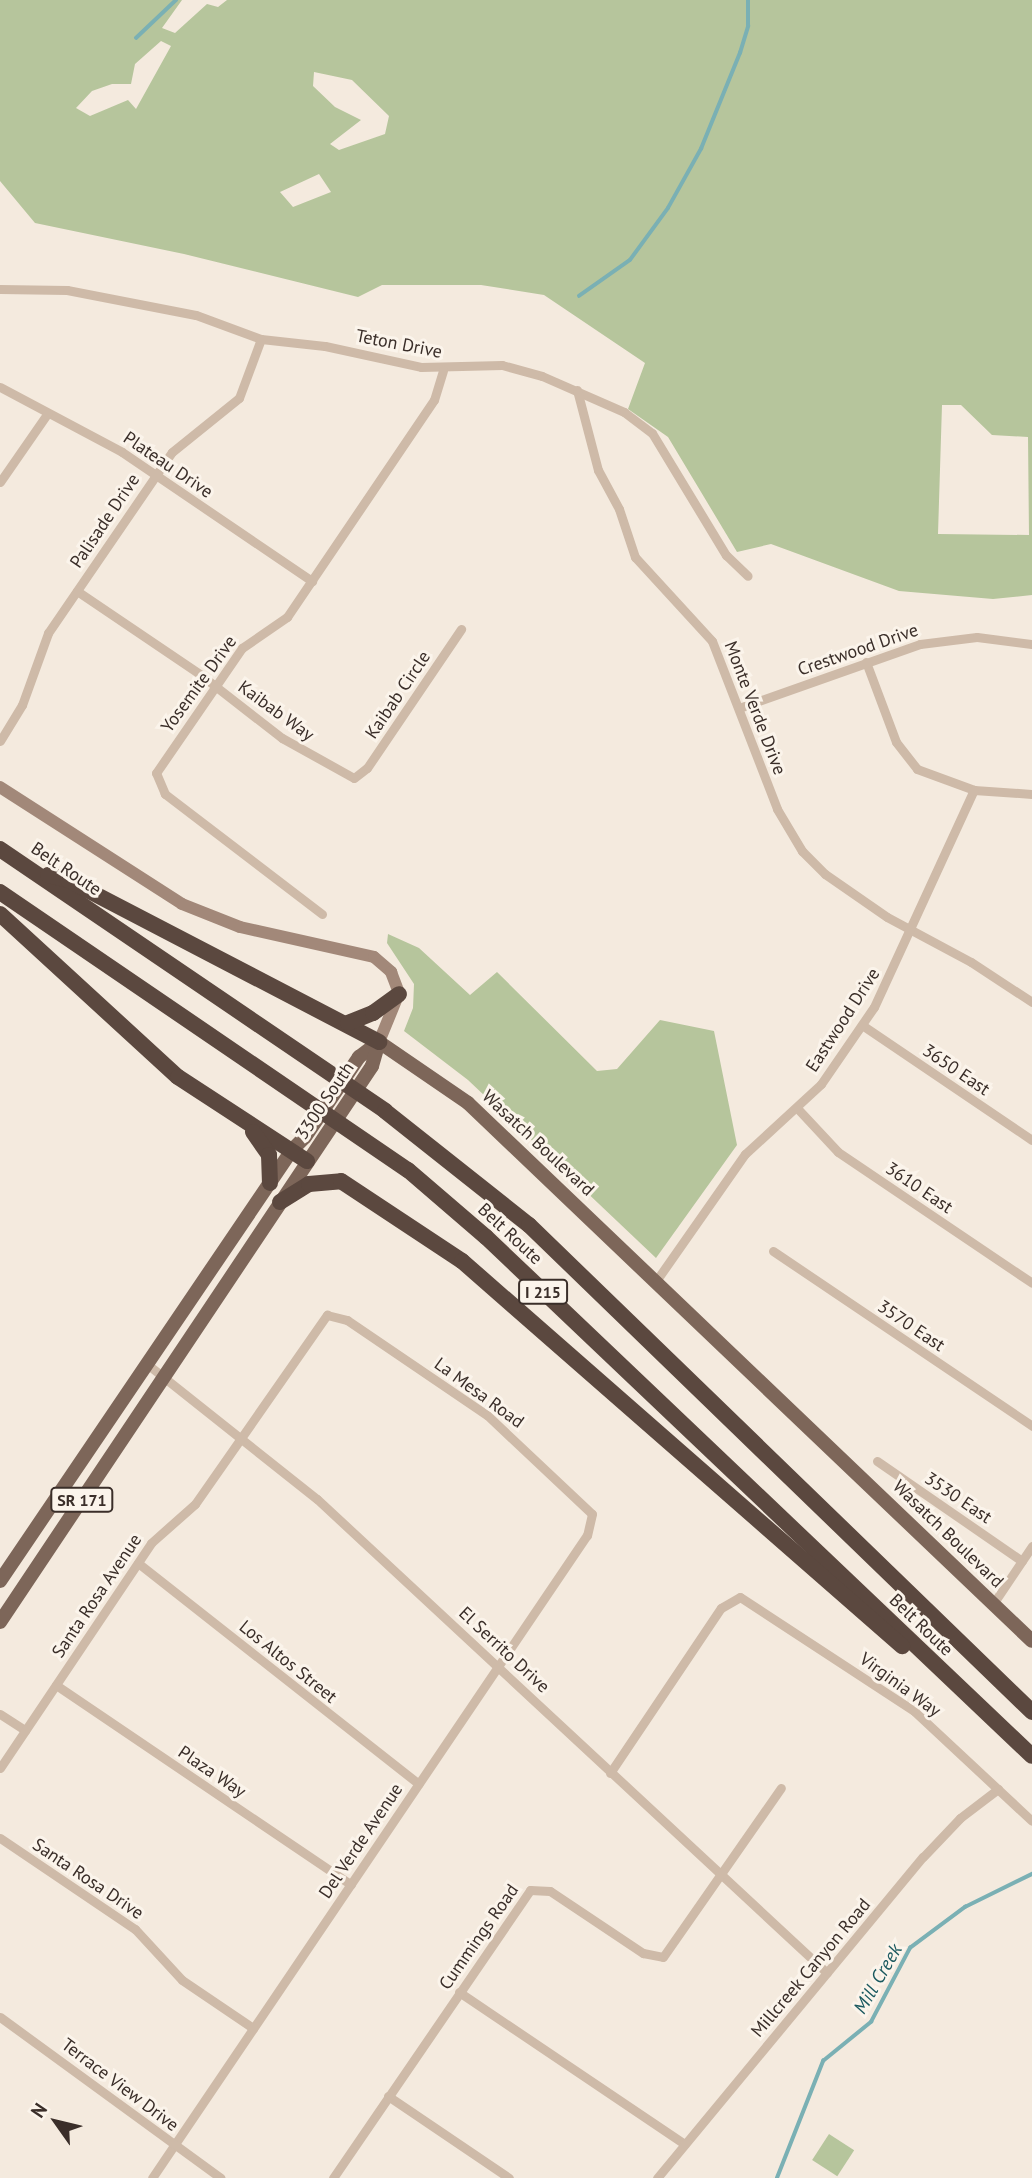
<!DOCTYPE html>
<html>
<head>
<meta charset="utf-8">
<style>
	body { margin:0 }
	#map { position:relative; width:1032px; height:2178px; overflow:hidden; background:#f4eade; font-family:"PT Sans",sans-serif }
	div>[style] { position:absolute }
	.green>* { inset:0; background:#b6c59c; transform-origin:0 0 }
	.stream>* { height:3.5px; margin:-1.75px; padding:0 1.75px; transform-origin:1.75px; border-radius:1.75px; background:#7ab0b4 }
	.street>* { height:9px; margin:-4.5px; padding:0 4.5px; transform-origin:4.5px; border-radius:4.5px; background:#cebaa8 }
	.secondary>* { height:12px; margin:-6px; padding:0 6px; transform-origin:6px; border-radius:6px; background:#a28879 }
	.primary>* { height:14px; margin:-7px; padding:0 7px; transform-origin:7px; border-radius:7px; background:#7d6659 }
	.highway>* { height:16px; margin:-8px; padding:0 8px; transform-origin:8px; border-radius:8px; background:#5b483f }
	span { translate:-50% -50%; white-space:nowrap; text-align:center; line-height:1.15; -webkit-text-stroke:6px #fbf4eb; paint-order:stroke }
	.shield-label span { padding:2px 5px; background:#fbf4eb; border:2px solid; border-radius:5px; -webkit-text-stroke-width:0 }
	.shield-label { font-size:16px; color:#3a2e29; font-weight:700 }
	.street-label { font-size:18px; color:#3a2e29 }
	.water-label { font-size:19px; color:#1b595f; font-style:italic }
	.north { position:absolute; left:21px; top:2087px; width:70px; height:70px; -webkit-text-stroke:5px #fbf4eb; paint-order:stroke; rotate:304deg; font-size:19px; font-weight:700; line-height:28px; text-align:center; color:#3a2e29 }
	.north::after { content:''; display:block; margin:auto; width:24px; height:32px; background:#3a2e29; clip-path:polygon(50% 0,100% 100%,50% 72%,0 100%) }
</style>
</head>
<body>
<div id="map">
	<div class="green">
		<i style="clip-path:polygon(evenodd,0 0,182px 0,162px 28px,175px 33px,207px 4px,218px 7px,227px 0,1032px 0,1032px 595px,993px 599px,899px 591px,771px 544px,737px 552px,668px 437px,628px 409px,645px 363px,544px 295px,481px 285px,382px 285px,358px 297px,184px 254px,35px 223px,0 181px,0 0,161px 41px,171px 46px,136px 109px,128px 100px,90px 116px,76px 108px,92px 91px,112px 84px,131px 84px,135px 64px,161px 41px,0 0,314px 72px,352px 80px,389px 116px,385px 134px,339px 150px,330px 144px,361px 120px,335px 107px,313px 86px,314px 72px,0 0,319px 174px,331px 192px,293px 207px,280px 192px,319px 174px,0 0,942px 405px,961px 405px,992px 435px,1028px 437px,1029px 535px,938px 534px,942px 405px)"></i>
		<i style="clip-path:polygon(388px 934px,419px 948px,470px 995px,497px 972px,597px 1071px,617px 1069px,660px 1020px,714px 1031px,737px 1145px,656px 1258px,468px 1080px,404px 1031px,413px 1008px,414px 984px,387px 943px)"></i>
		<i style="left:829px;top:2134px;width:30px;height:31px;rotate:33deg"></i>
	</div>
	<div class="stream">
		<i style="left:136px;top:38px;width:55px;rotate:-43.5deg"></i>
		<i style="left:579px;top:296px;width:62px;rotate:-35.2deg"></i>
		<i style="left:630px;top:260px;width:64px;rotate:-53.8deg"></i>
		<i style="left:668px;top:208px;width:68px;rotate:-60.8deg"></i>
		<i style="left:701px;top:149px;width:104px;rotate:-67.9deg"></i>
		<i style="left:740px;top:53px;width:28px;rotate:-73deg"></i>
		<i style="left:748px;top:26px;width:26px;rotate:-90deg"></i>
		<i style="left:777px;top:2178px;width:126px;rotate:-68.5deg"></i>
		<i style="left:823px;top:2061px;width:62px;rotate:-39.1deg"></i>
		<i style="left:871px;top:2022px;width:84px;rotate:-62.2deg"></i>
		<i style="left:910px;top:1948px;width:69px;rotate:-36.7deg"></i>
		<i style="left:965px;top:1907px;width:75px;rotate:-26.2deg"></i>
	</div>
	<div class="street">
		<i style="left:0;top:289px;width:67px;rotate:0.9deg"></i>
		<i style="left:67px;top:290px;width:131px;rotate:11deg"></i>
		<i style="left:196px;top:315px;width:69px;rotate:20.3deg"></i>
		<i style="left:261px;top:339px;width:64px;rotate:6.2deg"></i>
		<i style="left:325px;top:346px;width:98px;rotate:12.3deg"></i>
		<i style="left:421px;top:367px;width:81px;rotate:-1.4deg"></i>
		<i style="left:502px;top:365px;width:41px;rotate:15.4deg"></i>
		<i style="left:542px;top:376px;width:90px;rotate:23.7deg"></i>
		<i style="left:624px;top:412px;width:35px;rotate:37deg"></i>
		<i style="left:652px;top:433px;width:143px;rotate:58.8deg"></i>
		<i style="left:726px;top:555px;width:30px;rotate:44deg"></i>
		<i style="left:0;top:387px;width:138px;rotate:28deg"></i>
		<i style="left:122px;top:452px;width:230px;rotate:34.2deg"></i>
		<i style="left:577px;top:390px;width:83px;rotate:75.3deg"></i>
		<i style="left:598px;top:470px;width:44px;rotate:61.7deg"></i>
		<i style="left:619px;top:509px;width:51px;rotate:71.6deg"></i>
		<i style="left:635px;top:557px;width:114px;rotate:47.5deg"></i>
		<i style="left:712px;top:641px;width:180px;rotate:68.8deg"></i>
		<i style="left:777px;top:809px;width:49px;rotate:59.2deg"></i>
		<i style="left:802px;top:851px;width:33px;rotate:45deg"></i>
		<i style="left:825px;top:874px;width:75px;rotate:34.7deg"></i>
		<i style="left:887px;top:917px;width:95px;rotate:28.2deg"></i>
		<i style="left:971px;top:962px;width:73px;rotate:33.3deg"></i>
		<i style="left:0;top:482px;width:83px;rotate:-55.3deg"></i>
		<i style="left:77px;top:591px;width:150px;rotate:34.1deg"></i>
		<i style="left:201px;top:675px;width:103px;rotate:37.9deg"></i>
		<i style="left:282px;top:738px;width:82px;rotate:29.1deg"></i>
		<i style="left:354px;top:778px;width:16px;rotate:-38deg"></i>
		<i style="left:367px;top:768px;width:168px;rotate:-55.9deg"></i>
		<i style="left:866px;top:662px;width:85px;rotate:69.4deg"></i>
		<i style="left:896px;top:742px;width:34px;rotate:52deg"></i>
		<i style="left:917px;top:769px;width:61px;rotate:20.2deg"></i>
		<i style="left:974px;top:790px;width:58px;rotate:3.9deg"></i>
		<i style="left:739px;top:708px;width:192px;rotate:-19.5deg"></i>
		<i style="left:920px;top:644px;width:57px;rotate:-7deg"></i>
		<i style="left:977px;top:637px;width:55px;rotate:7.3deg"></i>
		<i style="left:0;top:741px;width:42px;rotate:-58.6deg"></i>
		<i style="left:22px;top:705px;width:77px;rotate:-70.1deg"></i>
		<i style="left:48px;top:633px;width:219px;rotate:-55.6deg"></i>
		<i style="left:172px;top:452px;width:86px;rotate:-38.9deg"></i>
		<i style="left:239px;top:398px;width:63px;rotate:-69.6deg"></i>
		<i style="left:322px;top:914px;width:198px;rotate:-142.6deg"></i>
		<i style="left:165px;top:794px;width:23px;rotate:-113deg"></i>
		<i style="left:156px;top:773px;width:152px;rotate:-55.5deg"></i>
		<i style="left:242px;top:648px;width:55px;rotate:-34.6deg"></i>
		<i style="left:287px;top:617px;width:262px;rotate:-55.9deg"></i>
		<i style="left:434px;top:400px;width:31px;rotate:-73deg"></i>
		<i style="left:862px;top:1025px;width:205px;rotate:34.1deg"></i>
		<i style="left:797px;top:1108px;width:60px;rotate:47deg"></i>
		<i style="left:838px;top:1152px;width:234px;rotate:34deg"></i>
		<i style="left:773px;top:1251px;width:313px;rotate:34deg"></i>
		<i style="left:656px;top:1281px;width:155px;rotate:-55deg"></i>
		<i style="left:745px;top:1154px;width:103px;rotate:-42.6deg"></i>
		<i style="left:821px;top:1084px;width:93px;rotate:-55.5deg"></i>
		<i style="left:874px;top:1007px;width:239px;rotate:-65.3deg"></i>
		<i style="left:147px;top:1364px;width:217px;rotate:38.5deg"></i>
		<i style="left:317px;top:1499px;width:696px;rotate:42.9deg"></i>
		<i style="left:877px;top:1461px;width:176px;rotate:34.6deg"></i>
		<i style="left:138px;top:1563px;width:357px;rotate:38.2deg"></i>
		<i style="left:993px;top:1604px;width:70px;rotate:-56.1deg"></i>
		<i style="left:56px;top:1685px;width:356px;rotate:34.1deg"></i>
		<i style="left:0;top:1714px;width:30px;rotate:33deg"></i>
		<i style="left:0;top:1768px;width:271px;rotate:-56.1deg"></i>
		<i style="left:151px;top:1543px;width:59px;rotate:-41.6deg"></i>
		<i style="left:195px;top:1504px;width:231px;rotate:-55.1deg"></i>
		<i style="left:327px;top:1315px;width:21px;rotate:14deg"></i>
		<i style="left:347px;top:1320px;width:169px;rotate:34.2deg"></i>
		<i style="left:487px;top:1415px;width:144px;rotate:43.3deg"></i>
		<i style="left:592px;top:1514px;width:22px;rotate:103deg"></i>
		<i style="left:587px;top:1535px;width:776px;rotate:124.08deg"></i>
		<i style="left:610px;top:1773px;width:199px;rotate:-56.1deg"></i>
		<i style="left:721px;top:1608px;width:22px;rotate:-30deg"></i>
		<i style="left:740px;top:1597px;width:208px;rotate:33.2deg"></i>
		<i style="left:914px;top:1711px;width:161px;rotate:43deg"></i>
		<i style="left:0;top:1838px;width:163px;rotate:34deg"></i>
		<i style="left:135px;top:1929px;width:69px;rotate:47.3deg"></i>
		<i style="left:182px;top:1980px;width:86px;rotate:34.1deg"></i>
		<i style="left:459px;top:1992px;width:272px;rotate:34deg"></i>
		<i style="left:0;top:2017px;width:273px;rotate:36.1deg"></i>
		<i style="left:388px;top:2096px;width:146px;rotate:34.1deg"></i>
		<i style="left:333px;top:2178px;width:349px;rotate:-55.6deg"></i>
		<i style="left:530px;top:1890px;width:20px;rotate:3deg"></i>
		<i style="left:550px;top:1891px;width:112px;rotate:33.7deg"></i>
		<i style="left:643px;top:1953px;width:20px;rotate:11deg"></i>
		<i style="left:663px;top:1957px;width:206px;rotate:-55.1deg"></i>
		<i style="left:657px;top:2178px;width:417px;rotate:-50.4deg"></i>
		<i style="left:923px;top:1857px;width:54px;rotate:-46.5deg"></i>
		<i style="left:960px;top:1818px;width:48px;rotate:-37.3deg"></i>
	</div>
	<div class="secondary">
		<i style="left:0;top:787px;width:216px;rotate:32.7deg"></i>
		<i style="left:182px;top:904px;width:62px;rotate:21.6deg"></i>
		<i style="left:240px;top:927px;width:137px;rotate:12.6deg"></i>
		<i style="left:374px;top:957px;width:23px;rotate:41deg"></i>
		<i style="left:391px;top:972px;width:22px;rotate:69deg"></i>
		<i style="left:399px;top:993px;width:53px;rotate:112.2deg"></i>
	</div>
	<div class="primary">
		<i style="left:379px;top:1042px;width:108px;rotate:34.4deg"></i>
		<i style="left:468px;top:1103px;width:779px;rotate:43.65deg"></i>
		<i style="left:0;top:1581px;width:521px;rotate:-55.88deg"></i>
		<i style="left:292px;top:1150px;width:18px;rotate:-45deg"></i>
		<i style="left:305px;top:1137px;width:97px;rotate:-56deg"></i>
		<i style="left:359px;top:1057px;width:25px;rotate:-37deg"></i>
		<i style="left:0;top:1622px;width:669px;rotate:-56.21deg"></i>
		<i style="left:372px;top:1066px;width:25px;rotate:-74deg"></i>
	</div>
	<div class="highway">
		<i style="left:0;top:849px;width:466px;rotate:34.2deg"></i>
		<i style="left:385px;top:1111px;width:184px;rotate:38.4deg"></i>
		<i style="left:529px;top:1225px;width:700px;rotate:44.07deg"></i>
		<i style="left:48px;top:875px;width:21px;rotate:14deg"></i>
		<i style="left:68px;top:880px;width:351px;rotate:27.5deg"></i>
		<i style="left:0;top:892px;width:494px;rotate:34.3deg"></i>
		<i style="left:408px;top:1170px;width:103px;rotate:40.7deg"></i>
		<i style="left:486px;top:1237px;width:753px;rotate:43.55deg"></i>
		<i style="left:0;top:914px;width:241px;rotate:42.5deg"></i>
		<i style="left:178px;top:1077px;width:154px;rotate:33.1deg"></i>
		<i style="left:348px;top:1023px;width:27px;rotate:-22deg"></i>
		<i style="left:373px;top:1013px;width:32px;rotate:-36deg"></i>
		<i style="left:253px;top:1132px;width:28px;rotate:55deg"></i>
		<i style="left:269px;top:1155px;width:28px;rotate:88deg"></i>
		<i style="left:280px;top:1202px;width:34px;rotate:-32deg"></i>
		<i style="left:309px;top:1184px;width:32px;rotate:-5deg"></i>
		<i style="left:341px;top:1181px;width:145px;rotate:33.5deg"></i>
		<i style="left:462px;top:1261px;width:585px;rotate:41.19deg"></i>
	</div>
	<div class="shield-label">
		<span style="left:543px;top:1292px">I 215</span>
		<span style="left:82px;top:1500px">SR 171</span>
	</div>
	<div class="street-label">
		<span style="left:399px;top:344px;rotate:11deg">Teton Drive</span>
		<span style="left:168px;top:465px;rotate:34deg">Plateau Drive</span>
		<span style="left:105px;top:521px;rotate:-56deg">Palisade Drive</span>
		<span style="left:858px;top:650px;rotate:-19deg">Crestwood Drive</span>
		<span style="left:199px;top:684px;rotate:-54deg">Yosemite Drive</span>
		<span style="left:398px;top:695px;rotate:-56deg">Kaibab Circle</span>
		<span style="left:755px;top:708px;rotate:69deg">Monte Verde Drive</span>
		<span style="left:276px;top:711px;rotate:36deg">Kaibab Way</span>
		<span style="left:66px;top:869px;rotate:34deg">Belt Route</span>
		<span style="left:843px;top:1020px;rotate:-57deg">Eastwood Drive</span>
		<span style="left:956px;top:1070px;rotate:34deg">3650 East</span>
		<span style="left:325px;top:1101px;rotate:-56deg">3300 South</span>
		<span style="left:538px;top:1143px;rotate:43deg">Wasatch Boulevard</span>
		<span style="left:919px;top:1188px;rotate:34deg">3610 East</span>
		<span style="left:510px;top:1234px;rotate:43deg">Belt Route</span>
		<span style="left:911px;top:1326px;rotate:34deg">3570 East</span>
		<span style="left:479px;top:1393px;rotate:36deg">La Mesa Road</span>
		<span style="left:958px;top:1498px;rotate:34deg">3530 East</span>
		<span style="left:948px;top:1534px;rotate:44deg">Wasatch Boulevard</span>
		<span style="left:97px;top:1596px;rotate:-56deg">Santa Rosa Avenue</span>
		<span style="left:921px;top:1625px;rotate:44deg">Belt Route</span>
		<span style="left:504px;top:1650px;rotate:43deg">El Serrito Drive</span>
		<span style="left:288px;top:1662px;rotate:39deg">Los Altos Street</span>
		<span style="left:900px;top:1685px;rotate:36deg">Virginia Way</span>
		<span style="left:212px;top:1772px;rotate:34deg">Plaza Way</span>
		<span style="left:361px;top:1841px;rotate:-56deg">Del Verde Avenue</span>
		<span style="left:88px;top:1879px;rotate:34deg">Santa Rosa Drive</span>
		<span style="left:479px;top:1937px;rotate:-55deg">Cummings Road</span>
		<span style="left:811px;top:1968px;rotate:-50deg">Millcreek Canyon Road</span>
		<span style="left:120px;top:2085px;rotate:37deg">Terrace View Drive</span>
	</div>
	<div class="water-label">
		<span style="left:878px;top:1979px;rotate:-60deg">Mill Creek</span>
	</div>
	<div class="north">N</div>
</div>
</body>
</html>
